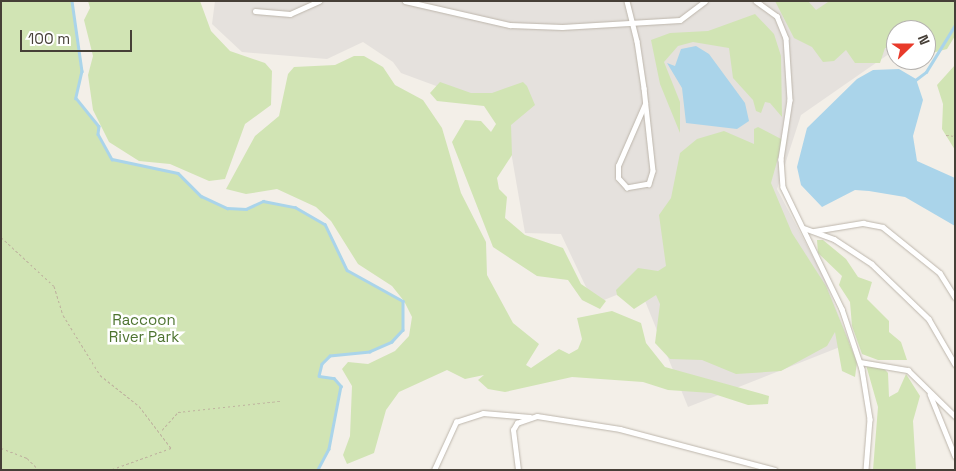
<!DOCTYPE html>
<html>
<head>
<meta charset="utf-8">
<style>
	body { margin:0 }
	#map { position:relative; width:956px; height:471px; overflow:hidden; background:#f3efe8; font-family:"Space Grotesk",sans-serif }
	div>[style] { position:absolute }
	.industrial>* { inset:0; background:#e5e1dd }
	.green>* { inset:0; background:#d1e4b4 }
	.water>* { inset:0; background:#aad4ea }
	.stream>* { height:2.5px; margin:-1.25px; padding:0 1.25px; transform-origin:1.25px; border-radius:1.25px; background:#aad4ea }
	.path>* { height:1px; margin-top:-0.5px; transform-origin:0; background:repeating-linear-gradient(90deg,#beb19e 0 2.5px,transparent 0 5px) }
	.roads { filter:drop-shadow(0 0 1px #bdb6ac) drop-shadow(0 0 1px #bdb6ac) }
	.service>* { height:4.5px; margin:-2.25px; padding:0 2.25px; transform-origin:2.25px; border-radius:2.25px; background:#fff }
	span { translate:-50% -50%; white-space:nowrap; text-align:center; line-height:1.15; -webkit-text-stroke:5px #fff; paint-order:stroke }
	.park-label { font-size:15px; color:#4d732f }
	.frame { position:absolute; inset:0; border:2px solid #463f37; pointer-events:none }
	.north { position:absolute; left:886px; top:20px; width:50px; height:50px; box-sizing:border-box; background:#fff; border:1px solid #b5b2af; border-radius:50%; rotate:68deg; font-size:14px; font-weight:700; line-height:20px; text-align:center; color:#463f37 }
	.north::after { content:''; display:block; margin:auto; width:18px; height:22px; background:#e83a2a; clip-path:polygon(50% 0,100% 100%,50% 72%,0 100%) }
	.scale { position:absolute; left:20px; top:30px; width:112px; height:22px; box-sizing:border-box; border:2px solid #463f37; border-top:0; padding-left:6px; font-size:15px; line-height:18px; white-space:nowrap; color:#463f37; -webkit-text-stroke:4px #fff; paint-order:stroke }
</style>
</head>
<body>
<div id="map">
	<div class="industrial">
		<i style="clip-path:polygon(215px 1px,955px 1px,896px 30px,896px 49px,801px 115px,777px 189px,824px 278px,850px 343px,688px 407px,639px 286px,594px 304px,561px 234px,525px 233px,504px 111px,401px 73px,393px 62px,363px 42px,327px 59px,242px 52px,212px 24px)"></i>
	</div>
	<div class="green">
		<i style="clip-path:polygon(1px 1px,72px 1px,82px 71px,76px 98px,99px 126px,98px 134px,112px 159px,178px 173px,201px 197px,227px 208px,246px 209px,263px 201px,295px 207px,325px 224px,347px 270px,403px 301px,403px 330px,392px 342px,370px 352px,330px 356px,322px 364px,319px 376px,334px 378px,341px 386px,329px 449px,318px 470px,1px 470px)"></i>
		<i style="clip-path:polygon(88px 1px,200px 1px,211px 31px,230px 51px,265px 63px,272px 71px,271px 105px,245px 124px,225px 179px,209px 181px,170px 164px,139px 161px,109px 142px,93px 110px,88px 75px,93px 56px,84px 20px,90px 8px)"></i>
		<i style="clip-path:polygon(775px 1px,808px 1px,816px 10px,828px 2px,955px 1px,955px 36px,947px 49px,932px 53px,926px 50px,926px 30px,896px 30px,896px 47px,885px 48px,880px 63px,855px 63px,846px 50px,834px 61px,823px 62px,812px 47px,794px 38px)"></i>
		<i style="clip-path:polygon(755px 14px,774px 34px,781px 56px,782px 117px,770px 103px,765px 102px,761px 113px,756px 111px,753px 100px,733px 78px,729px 48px,693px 42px,678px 46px,664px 62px,680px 102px,680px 133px,660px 84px,651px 40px,670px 33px,708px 31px)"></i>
		<i style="clip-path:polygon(354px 56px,364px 56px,383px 67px,395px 85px,423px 100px,442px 128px,461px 193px,486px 242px,487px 275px,513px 323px,539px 344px,526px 365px,531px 368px,559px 349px,569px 354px,578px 349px,582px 339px,577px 318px,612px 311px,641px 323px,646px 343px,665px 367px,769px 396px,768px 404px,748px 405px,711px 393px,668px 390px,643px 382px,572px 377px,505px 392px,488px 389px,478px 380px,484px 375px,465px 379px,447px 370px,399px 392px,386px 410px,374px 453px,347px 464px,343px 455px,350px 436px,352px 386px,342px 369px,348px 362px,368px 364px,395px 351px,409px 336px,412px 317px,404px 301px,392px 286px,358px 264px,331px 221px,316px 207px,277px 189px,246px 194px,226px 189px,255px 136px,279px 116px,288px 74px,294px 67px,335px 65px)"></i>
		<i style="clip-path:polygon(955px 65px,955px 150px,942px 129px,943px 104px,937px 85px)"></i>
		<i style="clip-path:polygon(440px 82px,471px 93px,492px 93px,523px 82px,527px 86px,535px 105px,511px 125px,512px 155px,497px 178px,499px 189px,507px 197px,505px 218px,525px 235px,563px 248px,581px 284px,606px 301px,600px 309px,582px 300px,568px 280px,537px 276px,493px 247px,452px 142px,465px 120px,481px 121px,491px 132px,496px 124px,484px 106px,437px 101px,430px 93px)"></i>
		<i style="clip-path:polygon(758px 127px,783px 140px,771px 183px,792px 233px,826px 286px,857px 362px,855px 377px,842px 371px,835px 332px,827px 346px,781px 371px,736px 374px,702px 360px,670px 359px,655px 343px,660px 304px,656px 295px,634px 309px,617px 295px,616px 290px,638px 268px,658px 271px,666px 266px,659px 215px,671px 198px,680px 153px,697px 139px,724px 131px,754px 144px,754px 129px)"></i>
		<i style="clip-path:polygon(817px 240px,823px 240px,846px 259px,858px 277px,872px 282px,867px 299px,889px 321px,889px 332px,901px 342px,907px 360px,878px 360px,862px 354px,852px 326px,850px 302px,839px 285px,842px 276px,818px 253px)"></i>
		<i style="clip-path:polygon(880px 364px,888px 373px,889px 397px,898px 392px,906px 374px,920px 396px,913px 421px,916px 470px,873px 470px,878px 407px,866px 365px)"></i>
	</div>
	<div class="water">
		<i style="clip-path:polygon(696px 46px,709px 54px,745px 103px,749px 121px,737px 129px,686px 123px,682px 88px,667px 63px,675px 66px,681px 49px)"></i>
		<i style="clip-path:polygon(899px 69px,916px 79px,923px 100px,913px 136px,917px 161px,955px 178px,955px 226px,905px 197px,869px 191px,855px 190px,822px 207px,801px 185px,797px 167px,807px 128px,857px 79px,873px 70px)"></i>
	</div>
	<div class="stream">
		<i style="left:72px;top:1px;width:71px;rotate:81.9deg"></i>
		<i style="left:82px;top:71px;width:28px;rotate:103deg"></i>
		<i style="left:76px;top:98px;width:36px;rotate:51deg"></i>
		<i style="left:99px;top:126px;width:8px;rotate:97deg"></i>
		<i style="left:98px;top:134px;width:29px;rotate:61deg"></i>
		<i style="left:112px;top:159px;width:67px;rotate:12deg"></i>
		<i style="left:178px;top:173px;width:33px;rotate:45deg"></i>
		<i style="left:201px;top:196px;width:29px;rotate:25deg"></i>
		<i style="left:227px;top:208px;width:19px;rotate:3deg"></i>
		<i style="left:246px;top:209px;width:19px;rotate:-25deg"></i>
		<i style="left:263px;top:201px;width:33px;rotate:11deg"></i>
		<i style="left:295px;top:207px;width:34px;rotate:30deg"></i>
		<i style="left:325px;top:224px;width:51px;rotate:64.4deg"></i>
		<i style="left:347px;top:270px;width:64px;rotate:29deg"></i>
		<i style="left:403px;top:301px;width:29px;rotate:90deg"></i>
		<i style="left:403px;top:330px;width:16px;rotate:133deg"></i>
		<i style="left:392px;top:342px;width:24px;rotate:156deg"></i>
		<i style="left:370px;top:352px;width:40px;rotate:174.3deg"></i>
		<i style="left:330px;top:356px;width:11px;rotate:135deg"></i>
		<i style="left:322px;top:364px;width:12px;rotate:104deg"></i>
		<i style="left:319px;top:376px;width:15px;rotate:8deg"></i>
		<i style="left:334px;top:378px;width:11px;rotate:49deg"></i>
		<i style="left:341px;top:386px;width:64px;rotate:100.8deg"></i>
		<i style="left:329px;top:449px;width:24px;rotate:118deg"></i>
		<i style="left:914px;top:81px;width:15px;rotate:-37deg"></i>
		<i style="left:926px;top:72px;width:55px;rotate:-58.3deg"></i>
	</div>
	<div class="path">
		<i style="left:946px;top:135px;width:9px;rotate:6deg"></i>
		<i style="left:1px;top:237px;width:72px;rotate:42.8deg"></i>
		<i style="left:54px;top:286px;width:30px;rotate:73deg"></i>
		<i style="left:63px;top:315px;width:70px;rotate:58.3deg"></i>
		<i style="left:100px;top:375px;width:50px;rotate:38.5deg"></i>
		<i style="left:139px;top:406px;width:53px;rotate:52.7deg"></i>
		<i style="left:171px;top:448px;width:65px;rotate:160.2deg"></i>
		<i style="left:162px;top:430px;width:24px;rotate:-48deg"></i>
		<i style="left:178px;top:412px;width:103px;rotate:-6.2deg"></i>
		<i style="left:1px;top:448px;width:28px;rotate:21deg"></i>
		<i style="left:27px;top:458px;width:17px;rotate:45deg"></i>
	</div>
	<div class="roads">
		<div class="service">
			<i style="left:405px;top:1px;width:108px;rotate:12.9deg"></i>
			<i style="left:510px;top:25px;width:52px;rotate:2.2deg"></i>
			<i style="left:562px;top:27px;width:118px;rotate:-3.4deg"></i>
			<i style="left:680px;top:20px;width:31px;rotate:-37deg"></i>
			<i style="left:627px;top:1px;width:41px;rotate:76deg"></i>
			<i style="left:637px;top:41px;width:48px;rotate:81.5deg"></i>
			<i style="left:644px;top:88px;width:83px;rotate:83.8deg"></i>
			<i style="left:653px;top:171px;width:14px;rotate:107deg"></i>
			<i style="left:649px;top:184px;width:22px;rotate:170deg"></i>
			<i style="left:627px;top:188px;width:13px;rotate:-132deg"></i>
			<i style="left:618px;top:178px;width:12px;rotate:-90deg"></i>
			<i style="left:618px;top:166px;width:68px;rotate:-66.5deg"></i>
			<i style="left:756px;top:1px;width:26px;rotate:36deg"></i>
			<i style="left:777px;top:16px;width:24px;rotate:68deg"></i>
			<i style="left:786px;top:38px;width:62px;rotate:86.3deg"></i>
			<i style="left:790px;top:100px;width:60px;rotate:98.7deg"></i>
			<i style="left:781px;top:159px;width:28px;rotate:86deg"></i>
			<i style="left:783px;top:187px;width:136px;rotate:64.2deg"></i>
			<i style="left:842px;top:309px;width:63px;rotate:71.6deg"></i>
			<i style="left:862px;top:369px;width:51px;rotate:80.9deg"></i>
			<i style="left:870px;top:419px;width:51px;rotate:94.5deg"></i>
			<i style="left:255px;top:11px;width:35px;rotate:5deg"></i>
			<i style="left:290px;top:14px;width:32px;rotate:-24deg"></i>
			<i style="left:804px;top:228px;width:32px;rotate:20deg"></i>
			<i style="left:834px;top:239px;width:45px;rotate:33.3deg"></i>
			<i style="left:872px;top:264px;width:79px;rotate:44deg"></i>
			<i style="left:929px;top:319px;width:52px;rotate:60deg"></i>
			<i style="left:814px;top:231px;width:50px;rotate:-9.3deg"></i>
			<i style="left:863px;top:223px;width:20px;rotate:11deg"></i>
			<i style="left:883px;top:227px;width:73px;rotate:38.9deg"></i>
			<i style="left:940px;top:273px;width:28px;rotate:58deg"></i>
			<i style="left:860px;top:362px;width:49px;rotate:9.5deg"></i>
			<i style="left:908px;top:370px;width:66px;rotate:44.4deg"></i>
			<i style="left:930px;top:394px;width:67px;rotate:68deg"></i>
			<i style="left:434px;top:470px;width:53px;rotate:-65.4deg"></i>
			<i style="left:456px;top:422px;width:28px;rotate:-18deg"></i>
			<i style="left:483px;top:413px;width:47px;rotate:4.9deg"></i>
			<i style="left:518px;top:470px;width:40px;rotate:-97.1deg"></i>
			<i style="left:513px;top:430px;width:8px;rotate:-60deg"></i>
			<i style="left:517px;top:423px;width:21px;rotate:-19deg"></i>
			<i style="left:537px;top:416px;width:84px;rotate:8.9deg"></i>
			<i style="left:620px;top:429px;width:160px;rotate:14.8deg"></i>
		</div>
	</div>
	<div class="park-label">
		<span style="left:144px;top:328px">Raccoon<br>River Park</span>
	</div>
	<div class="frame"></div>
	<div class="north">N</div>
	<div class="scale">100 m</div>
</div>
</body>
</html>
